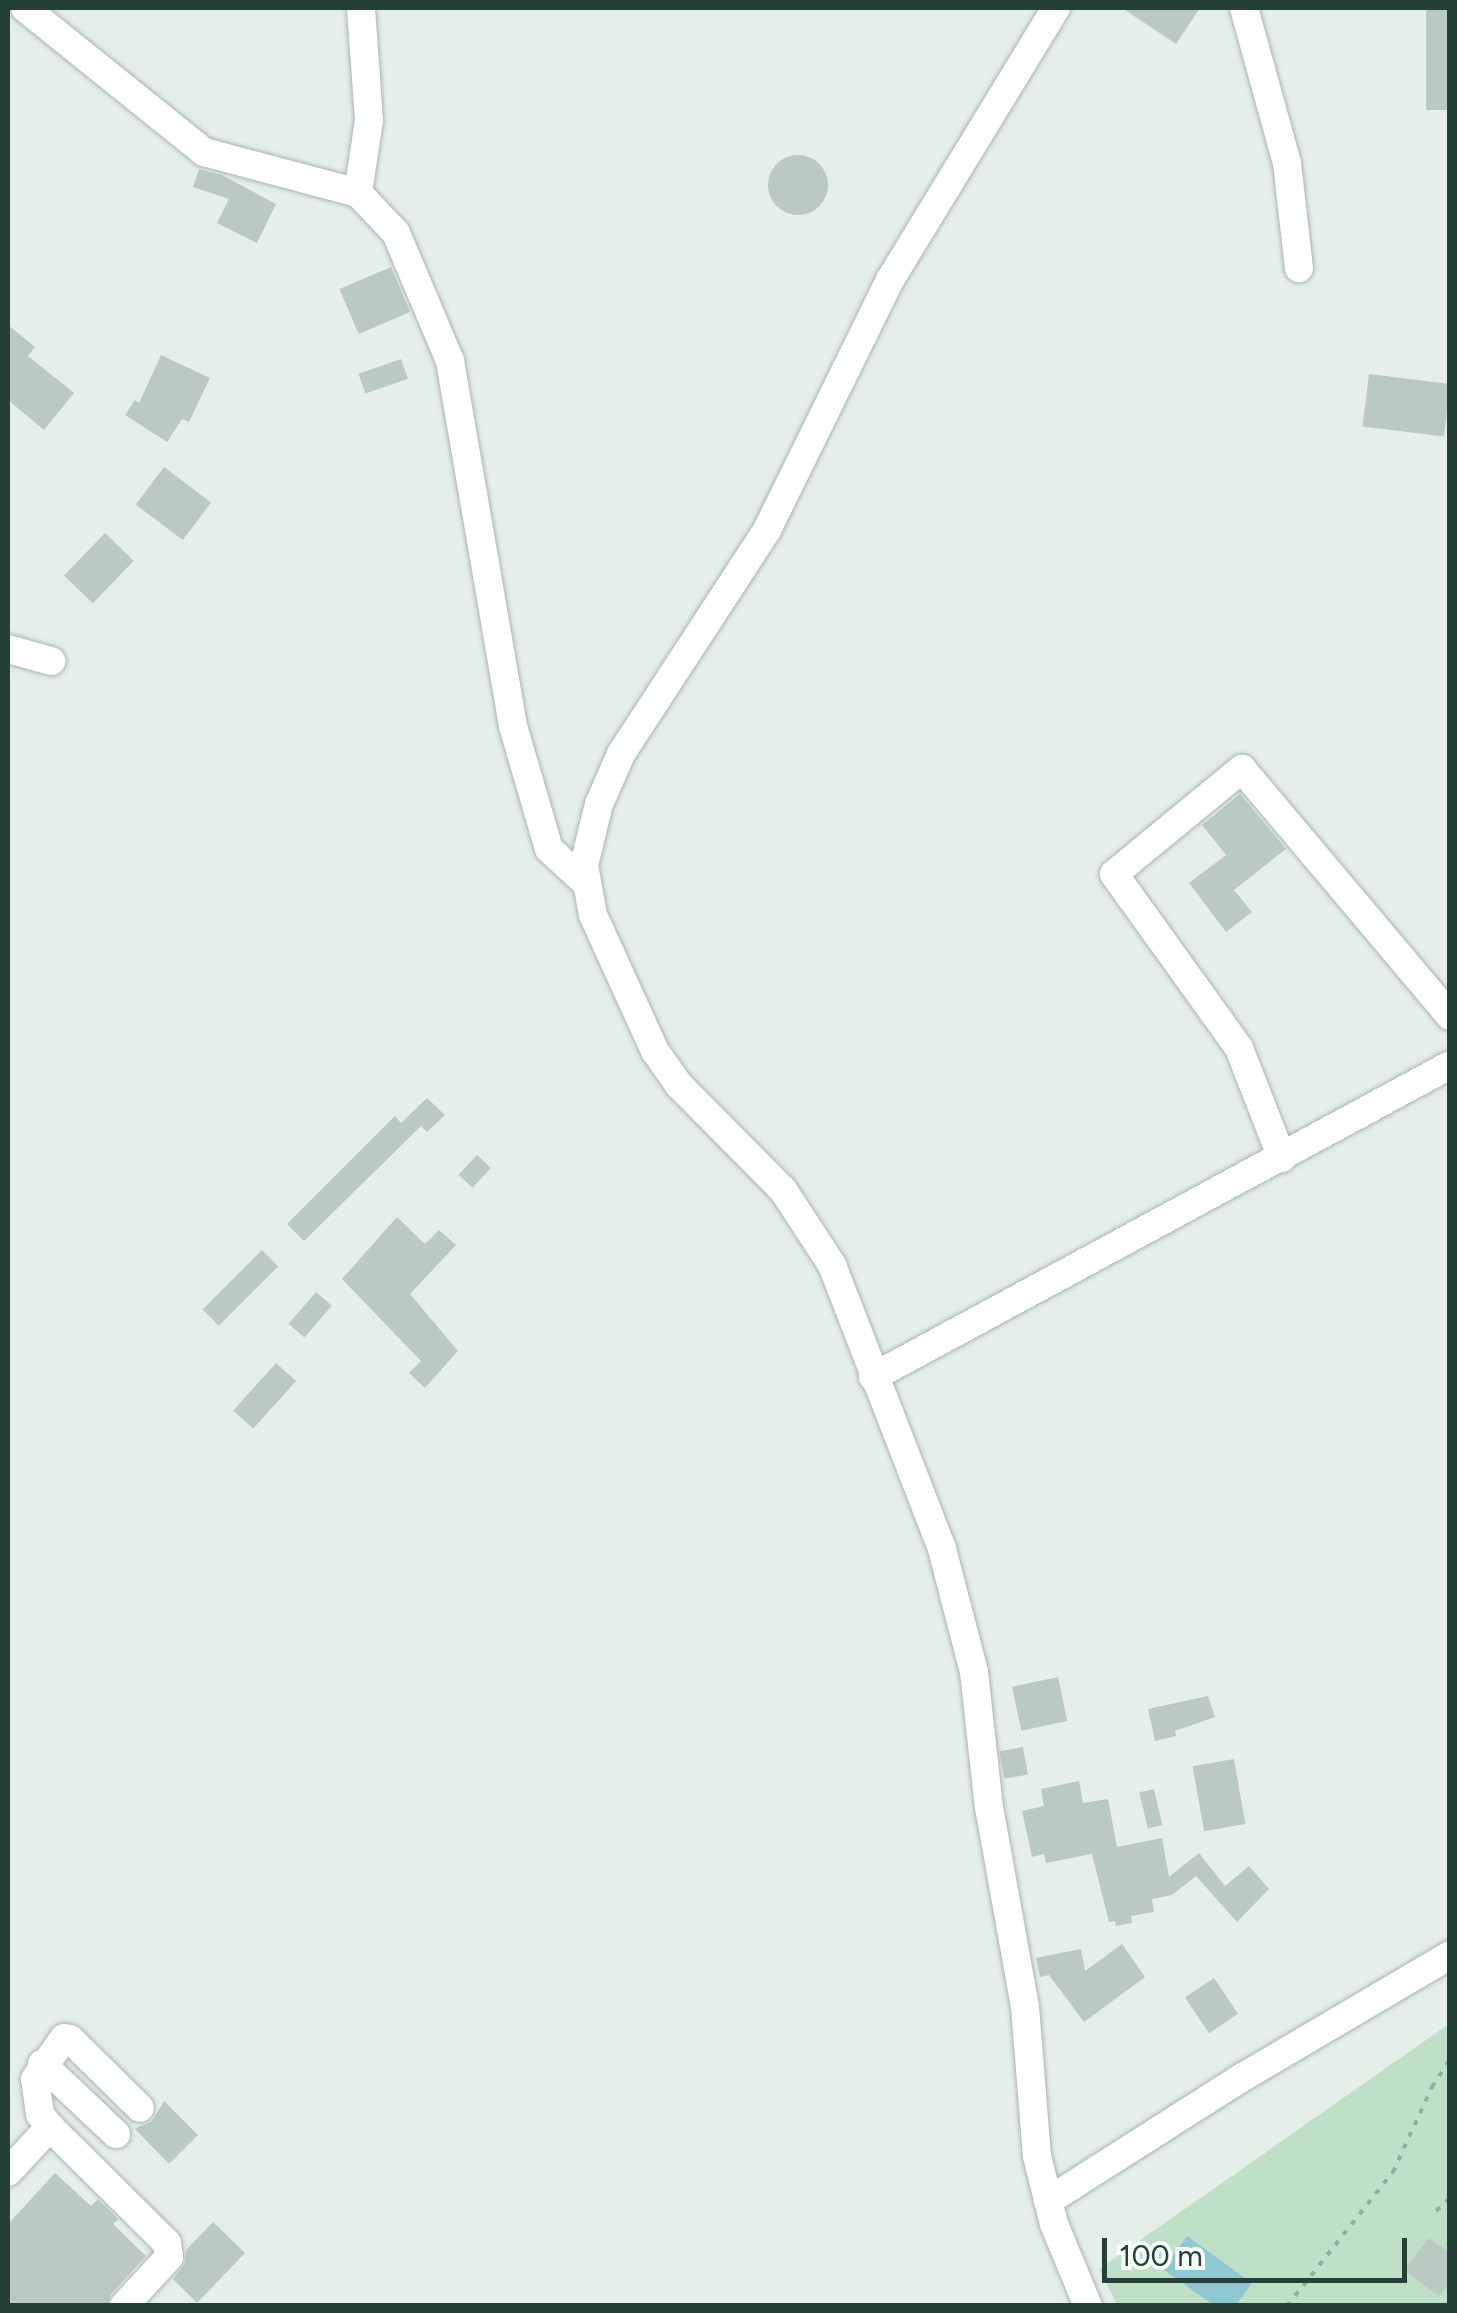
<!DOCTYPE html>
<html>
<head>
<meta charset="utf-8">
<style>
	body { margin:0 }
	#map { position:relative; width:1457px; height:2313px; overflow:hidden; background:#e6eeea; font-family:Figtree,sans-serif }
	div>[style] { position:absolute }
	.green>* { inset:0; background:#c0dfc7 }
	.water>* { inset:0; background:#90c8d1 }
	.building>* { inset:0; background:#bbc9c3; transform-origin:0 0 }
	.round { border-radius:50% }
	.path>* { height:4px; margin-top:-2px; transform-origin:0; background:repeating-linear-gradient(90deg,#87b1a3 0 5px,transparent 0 13px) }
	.roads { filter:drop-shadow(0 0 2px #a8b6b1) drop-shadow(0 0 2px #a8b6b1) }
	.minor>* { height:28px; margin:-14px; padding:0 14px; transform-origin:14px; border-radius:14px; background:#fff }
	span { translate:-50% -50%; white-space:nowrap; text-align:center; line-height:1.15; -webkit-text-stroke:8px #f7fbf9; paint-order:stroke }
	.frame { position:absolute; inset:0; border:10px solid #254038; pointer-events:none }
	.scale { position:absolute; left:1102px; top:2238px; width:305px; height:45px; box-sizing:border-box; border:5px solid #254038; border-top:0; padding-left:12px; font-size:30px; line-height:35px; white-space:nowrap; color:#254038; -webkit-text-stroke:8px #f7fbf9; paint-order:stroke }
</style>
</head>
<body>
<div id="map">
	<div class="green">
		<i style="clip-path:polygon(1449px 2024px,1449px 2305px,1117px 2305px,1099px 2269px)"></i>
	</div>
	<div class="water">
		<i style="clip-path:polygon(1187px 2236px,1252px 2283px,1236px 2305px,1213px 2305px,1163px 2269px)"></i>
	</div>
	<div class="building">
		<i style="clip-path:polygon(1122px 8px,1200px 8px,1176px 44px)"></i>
		<i style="left:1426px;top:8px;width:24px;height:102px"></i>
		<i class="round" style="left:768px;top:155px;width:60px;height:60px"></i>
		<i style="clip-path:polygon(199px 169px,222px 175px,276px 204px,257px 243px,217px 223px,229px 199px,193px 187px)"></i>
		<i style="left:391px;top:267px;width:49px;height:56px;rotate:67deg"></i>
		<i style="clip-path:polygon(8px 325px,35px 347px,28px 356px,74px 393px,44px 430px,8px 400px)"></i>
		<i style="clip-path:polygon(161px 355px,210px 378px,189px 422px,182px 419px,167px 442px,125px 415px,135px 400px,139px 403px)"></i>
		<i style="left:401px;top:359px;width:21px;height:45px;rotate:71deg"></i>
		<i style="left:1369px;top:374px;width:82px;height:53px;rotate:7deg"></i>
		<i style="left:164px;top:467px;width:59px;height:47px;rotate:37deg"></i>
		<i style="left:105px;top:533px;width:40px;height:59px;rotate:44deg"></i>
		<i style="clip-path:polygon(1240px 794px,1286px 849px,1234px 890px,1252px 912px,1226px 932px,1189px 883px,1226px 855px,1202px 825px)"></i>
		<i style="clip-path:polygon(427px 1098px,445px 1115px,427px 1132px,421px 1126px,304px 1241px,287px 1224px,395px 1116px,401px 1123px)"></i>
		<i style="left:477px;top:1155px;width:19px;height:27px;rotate:43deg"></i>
		<i style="clip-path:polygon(397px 1217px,425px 1244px,439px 1230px,456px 1245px,410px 1294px,458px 1351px,425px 1388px,409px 1373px,421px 1361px,342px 1279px)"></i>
		<i style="left:262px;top:1250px;width:23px;height:84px;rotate:45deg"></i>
		<i style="left:316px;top:1292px;width:21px;height:42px;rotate:41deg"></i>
		<i style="left:276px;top:1363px;width:27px;height:64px;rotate:42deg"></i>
		<i style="left:1058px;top:1677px;width:45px;height:47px;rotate:78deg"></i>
		<i style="clip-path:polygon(1208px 1696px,1215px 1717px,1175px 1731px,1176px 1736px,1155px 1741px,1148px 1709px)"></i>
		<i style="left:1023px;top:1747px;width:28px;height:24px;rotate:80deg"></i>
		<i style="left:1234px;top:1759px;width:66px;height:42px;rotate:80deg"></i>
		<i style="clip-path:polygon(1079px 1781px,1083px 1803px,1108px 1799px,1117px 1847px,1162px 1838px,1169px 1877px,1199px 1853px,1225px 1886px,1249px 1866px,1269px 1889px,1237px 1922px,1196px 1876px,1172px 1895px,1152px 1899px,1154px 1912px,1131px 1916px,1132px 1923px,1116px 1926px,1115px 1921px,1109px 1922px,1092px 1854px,1046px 1863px,1044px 1854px,1032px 1857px,1022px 1811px,1044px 1806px,1041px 1789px)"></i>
		<i style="left:1154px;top:1789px;width:37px;height:15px;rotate:77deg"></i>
		<i style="clip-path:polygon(1122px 1944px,1145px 1977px,1084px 2022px,1049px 1975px,1040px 1977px,1036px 1958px,1081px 1949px,1085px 1971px)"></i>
		<i style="left:1214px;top:1978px;width:43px;height:35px;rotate:56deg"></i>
		<i style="clip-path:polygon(164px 2101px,198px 2135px,169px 2164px,135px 2129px,152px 2121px)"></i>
		<i style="clip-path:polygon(55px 2173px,91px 2206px,98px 2199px,118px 2219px,113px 2224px,146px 2256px,111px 2294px,107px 2306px,8px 2306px,8px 2224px)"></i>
		<i style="clip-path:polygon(213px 2222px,245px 2253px,197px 2303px,173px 2279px,185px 2263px,186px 2250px)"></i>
		<i style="clip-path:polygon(1429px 2238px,1450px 2253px,1450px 2282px,1439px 2296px,1404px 2270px)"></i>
	</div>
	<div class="path">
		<i style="left:1436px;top:2211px;width:19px;rotate:-43deg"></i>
		<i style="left:1287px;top:2306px;width:171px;rotate:-51.7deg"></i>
		<i style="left:1393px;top:2172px;width:94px;rotate:-65.4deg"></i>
		<i style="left:1432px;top:2087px;width:33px;rotate:-57deg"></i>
	</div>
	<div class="roads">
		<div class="minor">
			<i style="left:25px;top:8px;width:230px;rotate:38.8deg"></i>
			<i style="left:204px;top:152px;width:159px;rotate:14.9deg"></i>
			<i style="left:358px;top:193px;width:55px;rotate:46.5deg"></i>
			<i style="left:396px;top:233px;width:139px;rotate:67.1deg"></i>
			<i style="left:450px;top:361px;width:370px;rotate:80.2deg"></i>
			<i style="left:513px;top:726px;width:128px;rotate:73.7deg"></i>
			<i style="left:549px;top:849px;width:49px;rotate:42.5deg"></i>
			<i style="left:1056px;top:8px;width:319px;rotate:121.4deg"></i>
			<i style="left:890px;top:280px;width:279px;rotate:116.2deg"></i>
			<i style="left:767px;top:530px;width:267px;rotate:123.1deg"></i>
			<i style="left:621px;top:754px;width:55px;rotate:113.7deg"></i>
			<i style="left:599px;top:804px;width:63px;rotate:103.8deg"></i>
			<i style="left:584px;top:865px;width:51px;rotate:79.8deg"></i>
			<i style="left:593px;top:915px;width:149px;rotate:65.5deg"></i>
			<i style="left:655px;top:1051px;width:42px;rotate:54.8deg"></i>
			<i style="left:679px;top:1085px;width:148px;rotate:45.3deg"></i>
			<i style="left:783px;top:1190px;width:90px;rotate:56.8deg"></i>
			<i style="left:832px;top:1265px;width:305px;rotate:68.8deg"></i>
			<i style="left:942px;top:1549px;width:127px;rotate:75.4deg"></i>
			<i style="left:974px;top:1672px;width:136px;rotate:83.7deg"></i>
			<i style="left:989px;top:1807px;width:203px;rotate:79.8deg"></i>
			<i style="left:1025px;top:2007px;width:149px;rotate:85.4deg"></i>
			<i style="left:1037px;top:2156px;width:70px;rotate:76deg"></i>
			<i style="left:1054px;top:2224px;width:89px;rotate:67.5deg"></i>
			<i style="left:1244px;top:8px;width:161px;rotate:74.5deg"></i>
			<i style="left:1287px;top:163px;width:106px;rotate:83.5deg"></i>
			<i style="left:358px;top:193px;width:74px;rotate:-81.4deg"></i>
			<i style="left:369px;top:120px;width:112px;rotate:-94.1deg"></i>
			<i style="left:8px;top:649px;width:45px;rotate:15.6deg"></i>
			<i style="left:1282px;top:1158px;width:118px;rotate:-111.4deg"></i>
			<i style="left:1239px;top:1048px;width:214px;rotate:-125.7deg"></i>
			<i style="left:1114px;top:874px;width:166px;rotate:-39.4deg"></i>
			<i style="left:1242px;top:769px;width:323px;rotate:49.9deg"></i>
			<i style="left:873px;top:1377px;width:656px;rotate:-28.4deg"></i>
			<i style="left:42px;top:2064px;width:102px;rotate:43.4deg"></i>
			<i style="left:50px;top:2127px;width:16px;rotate:-128deg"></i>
			<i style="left:40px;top:2114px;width:35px;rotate:-98deg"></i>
			<i style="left:35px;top:2079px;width:50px;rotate:-54.7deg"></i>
			<i style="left:64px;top:2038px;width:6px;rotate:9deg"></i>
			<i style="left:70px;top:2039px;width:98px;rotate:44.6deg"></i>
			<i style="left:8px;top:2172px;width:62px;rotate:-47deg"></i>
			<i style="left:50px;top:2127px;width:165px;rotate:44.8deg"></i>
			<i style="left:167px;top:2243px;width:14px;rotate:82deg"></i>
			<i style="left:169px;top:2257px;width:67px;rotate:132.6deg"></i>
			<i style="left:1048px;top:2201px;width:231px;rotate:-32.5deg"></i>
			<i style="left:1243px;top:2077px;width:240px;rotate:-30.5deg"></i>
		</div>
	</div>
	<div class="frame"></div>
	<div class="scale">100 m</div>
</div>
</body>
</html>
